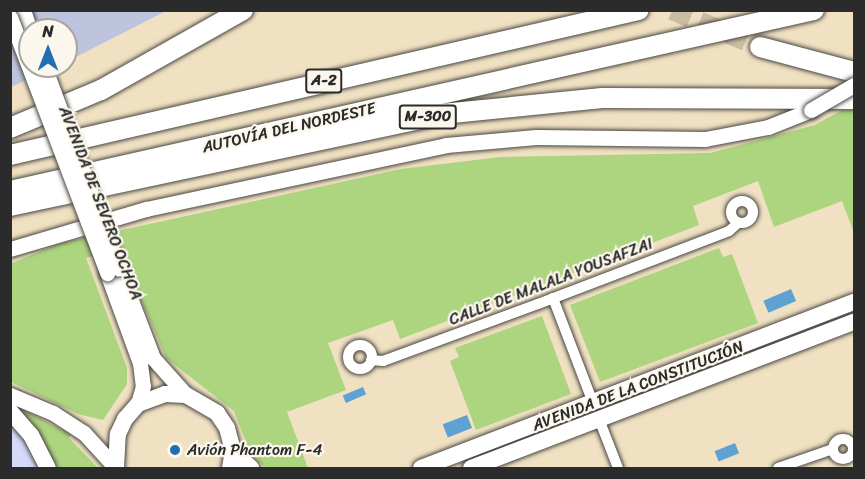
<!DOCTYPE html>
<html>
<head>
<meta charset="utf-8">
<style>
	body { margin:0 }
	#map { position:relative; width:865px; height:479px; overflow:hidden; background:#f0e1c2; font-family:Sriracha,sans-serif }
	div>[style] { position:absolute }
	.built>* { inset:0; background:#d6d8f9 }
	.industrial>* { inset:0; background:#bec3de }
	.green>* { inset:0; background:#add47f }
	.water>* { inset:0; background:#5ea2d3; transform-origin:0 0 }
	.highway-tunnel>* { height:20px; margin-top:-10px; transform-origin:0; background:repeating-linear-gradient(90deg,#c9bda4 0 20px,transparent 0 30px) }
	.roads { filter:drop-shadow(0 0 2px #494642) drop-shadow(0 0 2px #494642) }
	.street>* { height:10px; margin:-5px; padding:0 5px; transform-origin:5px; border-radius:5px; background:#fff }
	.street>.ring { margin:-5px; padding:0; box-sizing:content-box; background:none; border:10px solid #fff; border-radius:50% }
	.secondary>* { height:15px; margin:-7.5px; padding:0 7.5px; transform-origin:7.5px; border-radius:7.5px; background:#fff }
	.primary>* { height:16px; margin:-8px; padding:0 8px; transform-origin:8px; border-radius:8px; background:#fff }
	.highway>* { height:20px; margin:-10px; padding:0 10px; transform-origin:10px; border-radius:10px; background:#fff }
	.bridges { filter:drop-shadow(0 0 2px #494642) drop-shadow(0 0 2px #494642) }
	.secondary-bridge>* { height:15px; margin:-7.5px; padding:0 7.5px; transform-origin:7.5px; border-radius:7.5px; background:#fff }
	.dots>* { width:16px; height:16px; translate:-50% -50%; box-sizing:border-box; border:3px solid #fbf7ec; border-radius:50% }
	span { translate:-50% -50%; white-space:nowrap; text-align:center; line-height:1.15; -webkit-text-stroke:4.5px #fbf7ec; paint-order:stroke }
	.shield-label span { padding:2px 4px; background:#fbf7ec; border:2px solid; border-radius:4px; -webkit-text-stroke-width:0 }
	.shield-label { font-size:15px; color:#2b2b2b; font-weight:700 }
	.street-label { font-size:16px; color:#2b2b2b }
	.poi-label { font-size:16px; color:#2b2b2b }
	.left { translate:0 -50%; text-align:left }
	.frame { position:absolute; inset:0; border:12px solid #2b2b2b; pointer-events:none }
	.north { position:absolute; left:18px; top:18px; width:60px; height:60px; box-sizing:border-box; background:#fbf7ec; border:2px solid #a8a59f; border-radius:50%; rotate:0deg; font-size:16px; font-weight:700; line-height:24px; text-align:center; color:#2b2b2b }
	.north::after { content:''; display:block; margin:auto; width:21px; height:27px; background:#1f6fb2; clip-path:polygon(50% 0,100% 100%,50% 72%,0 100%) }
</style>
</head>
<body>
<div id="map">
	<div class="built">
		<i style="clip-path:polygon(18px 419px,48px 468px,11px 468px,10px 426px)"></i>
	</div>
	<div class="industrial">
		<i style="clip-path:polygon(11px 11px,166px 11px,66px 62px,66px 30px,30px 30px,30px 66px,58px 66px,11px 87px)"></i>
	</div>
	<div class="green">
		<i style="clip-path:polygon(842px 110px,854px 110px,854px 233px,842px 201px,774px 227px,758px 181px,693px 206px,699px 225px,400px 339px,393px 320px,328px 343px,346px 390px,287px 412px,308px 468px,264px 467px,250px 452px,234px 411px,166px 358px,119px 248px,86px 258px,127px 368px,127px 384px,103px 420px,78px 414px,11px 382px,10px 264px,58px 244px,401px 169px,500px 157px,710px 153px,815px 125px)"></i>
		<i style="clip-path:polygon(719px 248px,723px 257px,732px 254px,758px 323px,600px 382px,570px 305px)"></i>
		<i style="clip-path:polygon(542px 316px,571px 394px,476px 430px,450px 361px,459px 357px,455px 348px)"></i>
		<i style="clip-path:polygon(27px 412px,71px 434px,69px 438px,98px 468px,55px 468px,22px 413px)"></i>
	</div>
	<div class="water">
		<i style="left:791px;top:289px;width:13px;height:30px;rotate:67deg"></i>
		<i style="left:363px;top:387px;width:8px;height:22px;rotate:67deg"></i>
		<i style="left:467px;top:415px;width:14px;height:26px;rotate:69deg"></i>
		<i style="left:735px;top:443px;width:11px;height:22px;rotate:68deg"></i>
	</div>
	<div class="highway-tunnel">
		<i style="left:672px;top:10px;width:95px;rotate:22.8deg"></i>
	</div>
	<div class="roads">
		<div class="street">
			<i class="ring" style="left:731px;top:201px;width:12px;height:12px"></i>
			<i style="left:553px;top:298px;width:112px;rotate:69.1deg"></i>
			<i class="ring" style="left:348px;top:345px;width:14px;height:14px"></i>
			<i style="left:371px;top:360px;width:12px;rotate:5deg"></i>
			<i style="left:383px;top:361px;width:165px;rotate:-20.2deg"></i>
			<i style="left:538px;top:304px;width:204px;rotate:-20.9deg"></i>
			<i style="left:729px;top:231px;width:12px;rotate:-42deg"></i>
			<i style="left:599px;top:419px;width:53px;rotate:68.8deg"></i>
			<i class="ring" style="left:833px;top:439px;width:10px;height:10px"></i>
			<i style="left:778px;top:468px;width:58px;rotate:-19.1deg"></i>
		</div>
		<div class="secondary">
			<i style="left:23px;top:10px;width:21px;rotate:71deg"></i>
			<i style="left:10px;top:249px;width:142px;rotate:-16.4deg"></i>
			<i style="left:146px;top:209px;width:307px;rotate:-12deg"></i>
			<i style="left:446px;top:145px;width:90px;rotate:-5.1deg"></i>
			<i style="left:536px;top:137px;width:169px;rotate:0.7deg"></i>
			<i style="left:705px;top:139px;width:64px;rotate:-10.8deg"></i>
			<i style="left:768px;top:127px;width:46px;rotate:-21.6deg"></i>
			<i style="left:119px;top:269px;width:95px;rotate:69.1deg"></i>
			<i style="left:153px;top:358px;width:50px;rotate:48.3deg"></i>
			<i style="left:107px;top:273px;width:96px;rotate:69.9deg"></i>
			<i style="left:140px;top:363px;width:23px;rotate:83deg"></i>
			<i style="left:143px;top:386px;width:19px;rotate:106deg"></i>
			<i style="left:10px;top:395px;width:47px;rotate:22.7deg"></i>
			<i style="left:53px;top:413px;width:37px;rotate:33deg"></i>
			<i style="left:84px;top:433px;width:47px;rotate:47.6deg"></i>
		</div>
		<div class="primary">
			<i style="left:10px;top:411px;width:32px;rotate:49deg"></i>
			<i style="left:31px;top:435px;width:37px;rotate:63deg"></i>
			<i style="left:233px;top:451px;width:25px;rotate:43deg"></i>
			<i style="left:116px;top:468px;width:34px;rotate:-87deg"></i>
			<i style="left:118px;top:434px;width:17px;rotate:-65deg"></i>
			<i style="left:125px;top:419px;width:20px;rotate:-49deg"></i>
			<i style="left:138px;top:404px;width:29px;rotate:-20deg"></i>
			<i style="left:165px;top:394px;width:21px;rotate:3deg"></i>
			<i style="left:186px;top:395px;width:36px;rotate:30deg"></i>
			<i style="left:217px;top:413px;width:18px;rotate:56deg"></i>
			<i style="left:227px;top:428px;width:24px;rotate:75deg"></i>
			<i style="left:233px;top:451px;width:17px;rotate:100deg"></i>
			<i style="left:421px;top:468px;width:464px;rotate:-21deg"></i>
			<i style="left:471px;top:468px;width:410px;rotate:-20.9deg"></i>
		</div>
		<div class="highway">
			<i style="left:760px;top:47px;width:97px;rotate:14.9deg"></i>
			<i style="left:10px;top:128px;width:99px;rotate:-22.7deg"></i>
			<i style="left:101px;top:90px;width:163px;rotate:-29.4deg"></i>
			<i style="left:10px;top:155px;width:645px;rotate:-12.98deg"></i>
			<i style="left:10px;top:191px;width:824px;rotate:-12.69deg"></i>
			<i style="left:10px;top:206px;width:442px;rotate:-12deg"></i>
			<i style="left:442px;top:114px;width:161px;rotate:-5.7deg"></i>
			<i style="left:602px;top:98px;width:252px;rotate:0.2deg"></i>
		</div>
	</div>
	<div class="bridges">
		<div class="secondary-bridge">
			<i style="left:10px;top:17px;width:274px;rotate:69.2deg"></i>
			<i style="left:44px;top:66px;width:216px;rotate:69.7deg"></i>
			<i style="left:811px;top:110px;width:50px;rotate:-30.2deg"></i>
		</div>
	</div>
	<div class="dots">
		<i style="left:175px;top:450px;background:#1f6fb2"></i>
	</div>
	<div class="shield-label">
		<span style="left:324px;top:81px">A-2</span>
		<span style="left:428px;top:117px">M-300</span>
	</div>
	<div class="street-label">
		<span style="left:289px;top:128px;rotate:-13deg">AUTOVÍA DEL NORDESTE</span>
		<span style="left:100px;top:203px;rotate:69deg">AVENIDA DE SEVERO OCHOA</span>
		<span style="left:551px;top:282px;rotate:-21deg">CALLE DE MALALA YOUSAFZAI</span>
		<span style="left:638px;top:386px;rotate:-21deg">AVENIDA DE LA CONSTITUCIÓN</span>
	</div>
	<div class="poi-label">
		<span class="left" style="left:187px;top:450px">Avión Phantom F-4</span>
	</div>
	<div class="frame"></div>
	<div class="north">N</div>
</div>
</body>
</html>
